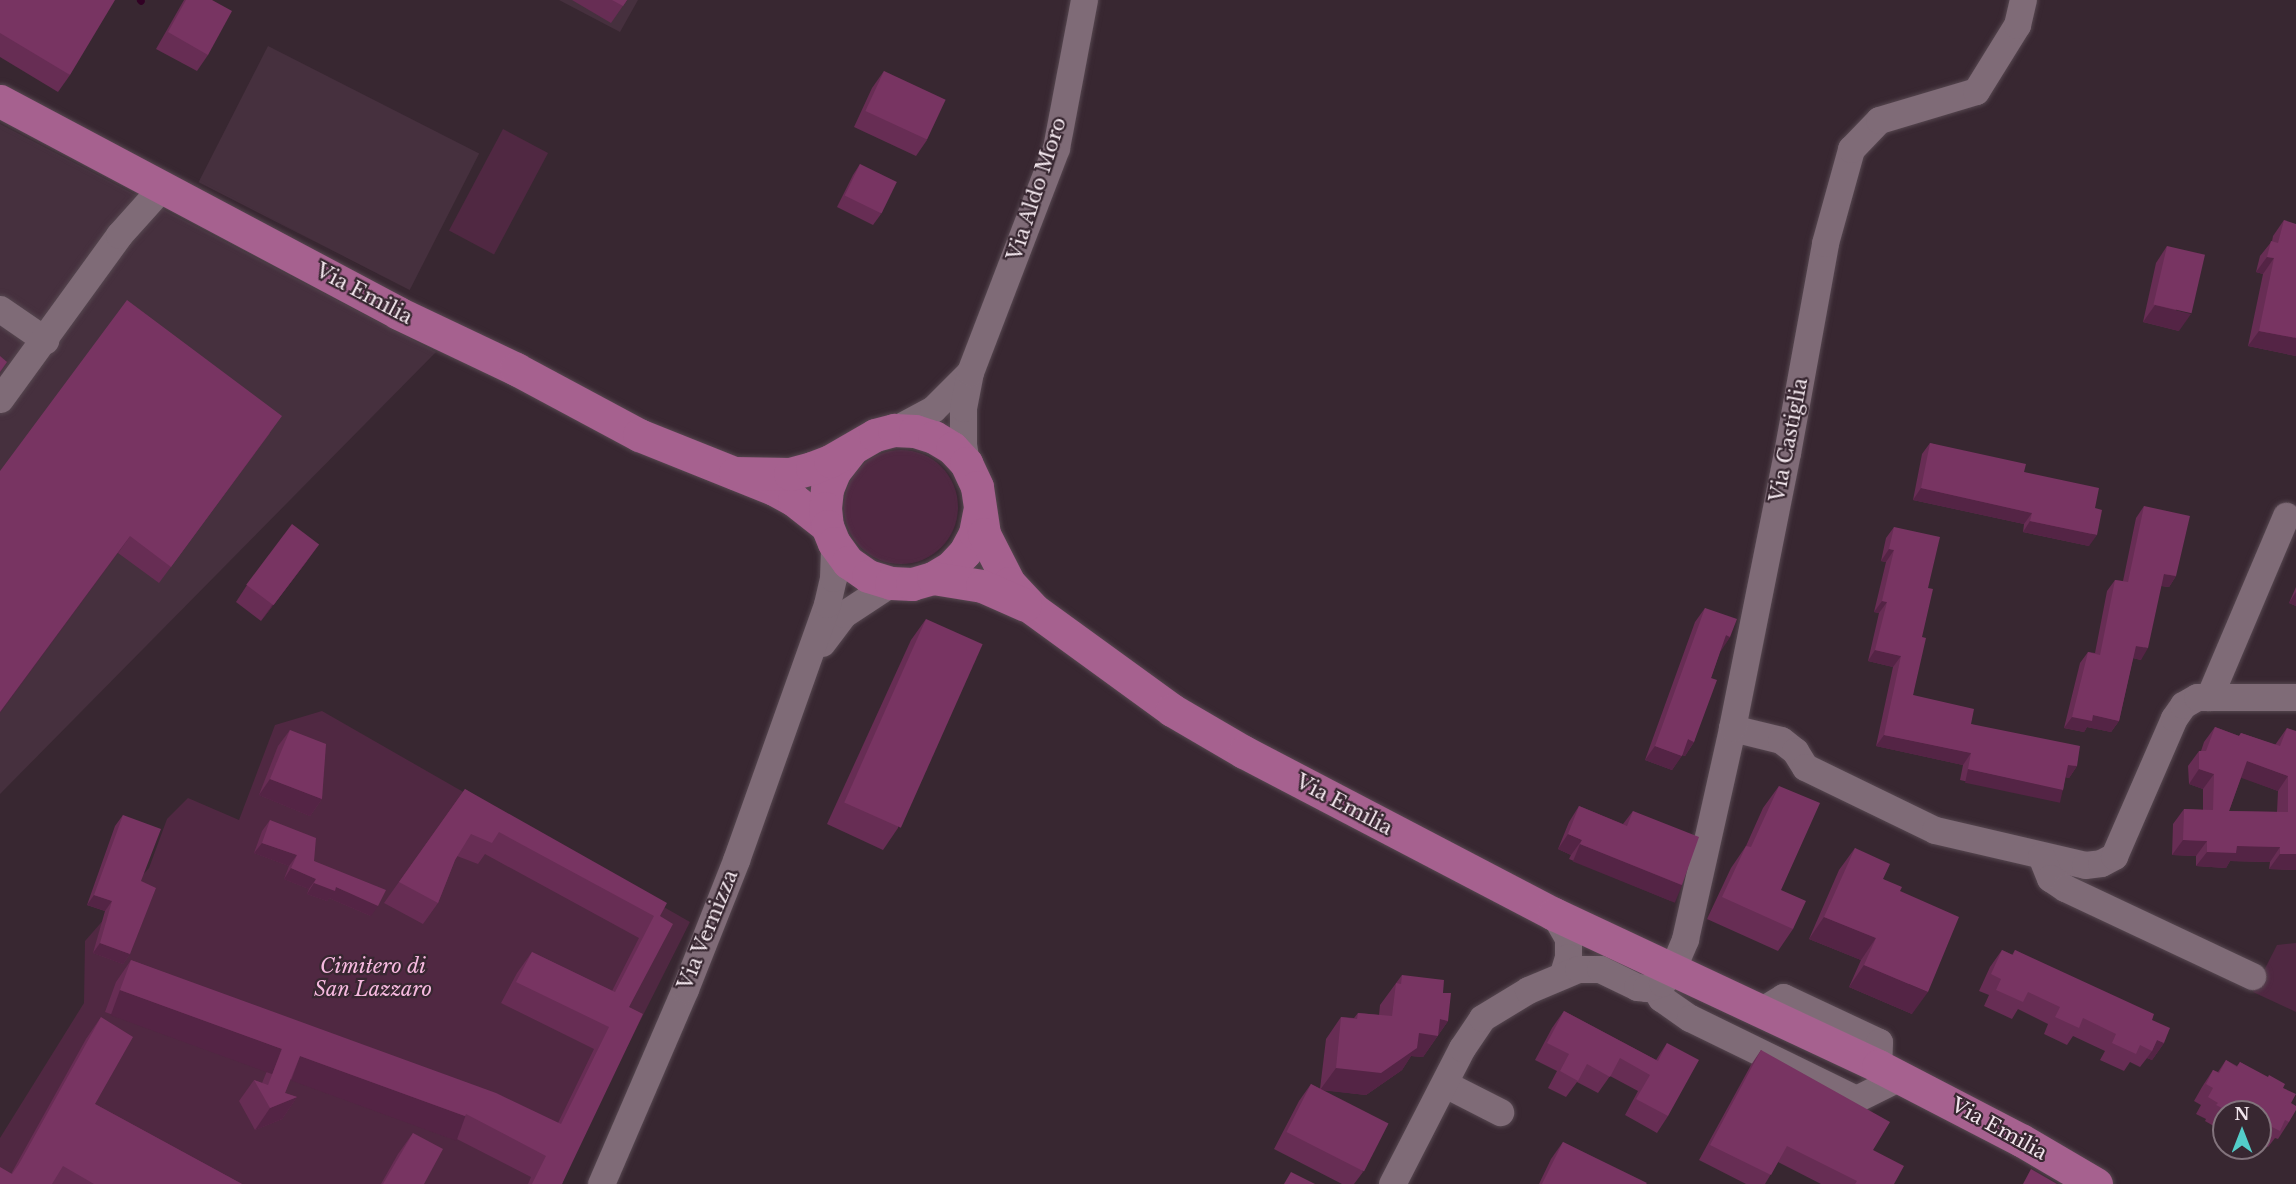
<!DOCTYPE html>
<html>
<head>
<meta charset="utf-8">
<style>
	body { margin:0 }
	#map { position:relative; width:2296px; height:1184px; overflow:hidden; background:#382731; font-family:"Libre Baskerville",serif }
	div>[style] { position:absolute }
	.built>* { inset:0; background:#46303e; transform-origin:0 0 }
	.green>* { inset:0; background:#502842; transform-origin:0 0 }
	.round { border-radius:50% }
	.stream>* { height:7px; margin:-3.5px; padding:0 3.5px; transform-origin:3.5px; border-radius:3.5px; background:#310124 }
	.roads { filter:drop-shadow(0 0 2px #564750) drop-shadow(0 0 2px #564750) }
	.minor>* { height:27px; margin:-13.5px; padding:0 13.5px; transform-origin:13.5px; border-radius:13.5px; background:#7f6b77 }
	.major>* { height:33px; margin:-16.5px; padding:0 16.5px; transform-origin:16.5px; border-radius:16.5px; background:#a6618f }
	.wall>* { inset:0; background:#672d54 }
	.shaded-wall>* { inset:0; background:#542445; transform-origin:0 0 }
	.building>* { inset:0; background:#783462; transform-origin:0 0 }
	span { translate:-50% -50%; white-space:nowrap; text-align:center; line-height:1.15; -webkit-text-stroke:4.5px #382731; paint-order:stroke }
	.street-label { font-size:20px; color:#f1e5ec }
	.park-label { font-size:20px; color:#f6b9df; font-style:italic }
	.north { position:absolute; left:2212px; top:1100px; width:60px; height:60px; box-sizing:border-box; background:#382731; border:2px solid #82737c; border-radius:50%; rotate:0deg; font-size:16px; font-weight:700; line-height:24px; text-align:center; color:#f1e5ec }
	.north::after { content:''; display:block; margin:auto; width:21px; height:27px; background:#53cdc9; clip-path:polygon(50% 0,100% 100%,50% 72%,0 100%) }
</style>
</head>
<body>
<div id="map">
	<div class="built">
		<i style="clip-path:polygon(559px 0,638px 0,620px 32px)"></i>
		<i style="left:268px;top:46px;width:237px;height:153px;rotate:27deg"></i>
		<i style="clip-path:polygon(0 124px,436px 352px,0 794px)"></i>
	</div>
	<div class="green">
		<i style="left:503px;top:129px;width:51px;height:115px;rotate:28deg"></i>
		<i class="round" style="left:844px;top:450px;width:114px;height:114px"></i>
		<i style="clip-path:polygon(322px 711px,690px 922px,558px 1184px,0 1184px,0 1138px,84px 1003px,85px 941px,149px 868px,167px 819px,188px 798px,239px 820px,275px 725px)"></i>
		<i style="clip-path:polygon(2296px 943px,2296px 1012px,2253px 992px,2277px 945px)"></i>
	</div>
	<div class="stream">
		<i style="left:140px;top:0;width:1px;rotate:45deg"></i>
	</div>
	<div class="roads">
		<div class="minor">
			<i style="left:0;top:309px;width:55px;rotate:34.6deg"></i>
			<i style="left:0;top:399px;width:203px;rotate:-54deg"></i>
			<i style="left:119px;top:235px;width:64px;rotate:-48.1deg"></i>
			<i style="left:894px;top:430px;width:44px;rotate:-28.3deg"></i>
			<i style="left:933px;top:409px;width:52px;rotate:-45deg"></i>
			<i style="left:966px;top:463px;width:20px;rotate:-99deg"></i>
			<i style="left:963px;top:443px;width:35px;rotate:-90deg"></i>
			<i style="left:963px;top:408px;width:37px;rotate:-79deg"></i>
			<i style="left:970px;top:372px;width:240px;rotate:-69deg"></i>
			<i style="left:1056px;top:148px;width:151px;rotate:-79.3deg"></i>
			<i style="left:822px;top:643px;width:36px;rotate:-53deg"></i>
			<i style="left:844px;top:614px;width:56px;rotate:-33.4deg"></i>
			<i style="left:2209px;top:697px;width:197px;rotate:-67deg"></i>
			<i style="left:1732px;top:728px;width:50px;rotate:13.8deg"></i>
			<i style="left:1781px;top:740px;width:18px;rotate:38deg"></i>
			<i style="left:1795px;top:751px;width:19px;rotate:58deg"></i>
			<i style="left:1805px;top:767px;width:144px;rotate:25.9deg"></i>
			<i style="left:1935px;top:830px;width:154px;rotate:13.1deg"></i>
			<i style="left:2085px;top:865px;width:16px;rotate:-7deg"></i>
			<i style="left:2101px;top:863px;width:15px;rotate:-28deg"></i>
			<i style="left:2114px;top:856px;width:150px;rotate:-66.5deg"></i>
			<i style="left:2174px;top:718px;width:16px;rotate:-55deg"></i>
			<i style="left:2183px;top:705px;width:16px;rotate:-30deg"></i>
			<i style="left:2197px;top:697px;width:99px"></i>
			<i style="left:2041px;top:856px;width:24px;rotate:68deg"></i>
			<i style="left:2050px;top:878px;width:18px;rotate:34deg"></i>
			<i style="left:2065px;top:888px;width:207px;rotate:25.2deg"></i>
			<i style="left:1554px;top:914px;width:28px;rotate:60deg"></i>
			<i style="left:1568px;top:938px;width:19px;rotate:90deg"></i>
			<i style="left:1568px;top:957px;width:17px;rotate:107deg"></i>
			<i style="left:1654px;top:987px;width:13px;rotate:58deg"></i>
			<i style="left:1661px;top:998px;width:35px;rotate:35deg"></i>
			<i style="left:1690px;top:1018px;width:185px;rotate:26deg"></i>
			<i style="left:1856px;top:1099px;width:49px;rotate:-26.6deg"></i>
			<i style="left:1760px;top:1011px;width:27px;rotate:-31deg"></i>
			<i style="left:1783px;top:997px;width:106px;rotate:25.1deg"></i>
			<i style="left:1879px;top:1042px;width:24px;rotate:92deg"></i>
			<i style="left:1445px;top:1084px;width:62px;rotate:27deg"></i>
			<i style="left:601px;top:1184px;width:212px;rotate:-66.7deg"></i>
			<i style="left:685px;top:989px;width:139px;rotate:-68.4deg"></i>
			<i style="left:736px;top:860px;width:272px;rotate:-70.4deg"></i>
			<i style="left:827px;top:604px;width:27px;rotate:-77deg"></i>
			<i style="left:833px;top:578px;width:35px;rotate:-88deg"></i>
			<i style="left:1392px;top:1184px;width:153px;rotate:-62.8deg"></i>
			<i style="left:1462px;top:1048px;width:36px;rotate:-56deg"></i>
			<i style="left:1482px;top:1018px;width:54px;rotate:-31.3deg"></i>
			<i style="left:1528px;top:990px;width:54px;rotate:-22.8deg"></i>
			<i style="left:1578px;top:969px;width:22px"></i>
			<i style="left:1600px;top:969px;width:41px;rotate:25.9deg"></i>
			<i style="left:1637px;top:987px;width:9px;rotate:6deg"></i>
			<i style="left:1646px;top:988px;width:17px;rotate:-17deg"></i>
			<i style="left:1662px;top:983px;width:16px;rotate:-52deg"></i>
			<i style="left:1672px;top:970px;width:34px;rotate:-67deg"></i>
			<i style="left:1685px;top:939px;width:216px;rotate:-77.4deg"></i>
			<i style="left:1732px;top:728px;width:280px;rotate:-78.7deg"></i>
			<i style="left:1787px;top:453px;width:213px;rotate:-79.7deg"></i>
			<i style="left:1825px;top:243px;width:98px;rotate:-74.5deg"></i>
			<i style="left:1851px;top:149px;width:40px;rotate:-46deg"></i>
			<i style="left:1879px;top:120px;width:101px;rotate:-16.6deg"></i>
			<i style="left:1976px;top:91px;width:78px;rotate:-58.2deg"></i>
			<i style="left:2017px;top:25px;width:26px;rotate:-77deg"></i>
		</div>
		<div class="major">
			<i style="left:0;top:101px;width:451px;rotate:28deg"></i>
			<i style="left:398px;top:313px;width:131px;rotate:25.4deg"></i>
			<i style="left:516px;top:369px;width:140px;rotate:28.2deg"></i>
			<i style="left:639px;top:435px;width:145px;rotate:21.8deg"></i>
			<i style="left:774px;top:489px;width:23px;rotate:29deg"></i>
			<i style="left:794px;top:500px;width:42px;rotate:38.2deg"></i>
			<i style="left:851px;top:450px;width:28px;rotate:128deg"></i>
			<i style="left:834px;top:472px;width:18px;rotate:112deg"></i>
			<i style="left:827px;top:489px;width:19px;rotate:96deg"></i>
			<i style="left:825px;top:508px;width:18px;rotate:84deg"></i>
			<i style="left:827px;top:526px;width:18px;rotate:68deg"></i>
			<i style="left:834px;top:543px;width:24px;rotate:54deg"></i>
			<i style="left:848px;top:562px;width:24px;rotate:35deg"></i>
			<i style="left:868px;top:576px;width:24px;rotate:17deg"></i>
			<i style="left:891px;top:583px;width:21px;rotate:3deg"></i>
			<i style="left:912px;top:584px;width:22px;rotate:-16deg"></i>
			<i style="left:933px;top:578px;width:21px;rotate:-31deg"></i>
			<i style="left:951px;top:567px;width:21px;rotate:-47deg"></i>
			<i style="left:965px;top:552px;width:21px;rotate:-62deg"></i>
			<i style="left:975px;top:533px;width:21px;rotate:-79deg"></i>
			<i style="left:735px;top:473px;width:55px;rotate:1deg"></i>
			<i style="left:790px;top:474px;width:23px;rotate:-15deg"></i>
			<i style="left:812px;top:468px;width:19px;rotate:-21deg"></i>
			<i style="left:830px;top:461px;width:52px;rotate:-30deg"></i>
			<i style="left:875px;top:435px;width:20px;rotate:-15deg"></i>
			<i style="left:894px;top:430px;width:21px;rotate:3deg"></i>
			<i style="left:915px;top:431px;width:20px;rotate:18deg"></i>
			<i style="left:934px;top:437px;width:21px;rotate:31deg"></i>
			<i style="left:952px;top:448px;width:21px;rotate:47deg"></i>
			<i style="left:966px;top:463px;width:26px;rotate:65deg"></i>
			<i style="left:977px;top:487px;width:48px;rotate:81.5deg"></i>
			<i style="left:984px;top:534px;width:55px;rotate:63deg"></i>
			<i style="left:1009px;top:583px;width:35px;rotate:47deg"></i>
			<i style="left:1033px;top:609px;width:172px;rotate:36deg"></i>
			<i style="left:1172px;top:710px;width:83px;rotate:30.3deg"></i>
			<i style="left:1244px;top:752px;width:350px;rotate:27.6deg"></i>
			<i style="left:1554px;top:914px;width:358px;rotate:25.1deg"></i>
			<i style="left:1878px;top:1066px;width:161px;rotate:27.4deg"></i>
			<i style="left:2021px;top:1140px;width:87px;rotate:30.4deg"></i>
			<i style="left:933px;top:578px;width:50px;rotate:9.3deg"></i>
			<i style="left:982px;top:586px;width:47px;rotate:23.8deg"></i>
		</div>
	</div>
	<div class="wall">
		<i style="clip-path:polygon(0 0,70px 75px,58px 92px,0 57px)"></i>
		<i style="clip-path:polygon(184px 0,212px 0,208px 55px,197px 71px,156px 49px)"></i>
		<i style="clip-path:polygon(572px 0,627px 0,611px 23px)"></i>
		<i style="clip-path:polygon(884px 71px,927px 140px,916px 156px,854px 127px,872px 88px)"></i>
		<i style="clip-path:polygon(860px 164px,881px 214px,873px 225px,837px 207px,853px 175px)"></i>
		<i style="clip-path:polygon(2284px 220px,2296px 356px,2248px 346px,2263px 274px,2256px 272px,2260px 256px,2272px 241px,2273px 236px)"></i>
		<i style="clip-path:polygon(2167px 246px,2179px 331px,2143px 322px,2156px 263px)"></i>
		<i style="clip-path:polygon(270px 433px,159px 583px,118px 553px,0 471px)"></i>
		<i style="clip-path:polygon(1930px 443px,2024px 472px,2095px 508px,2089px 546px,2023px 532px,2024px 524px,1913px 500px,1922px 454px)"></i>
		<i style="clip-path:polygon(2144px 506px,2176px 576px,2169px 587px,2161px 586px,2141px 660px,2133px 658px,2119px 721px,2111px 732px,2087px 727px,2084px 732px,2064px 728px,2080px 663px,2088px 652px,2095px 653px,2107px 591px,2115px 580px,2123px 581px,2136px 518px)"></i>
		<i style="clip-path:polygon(1894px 527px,1928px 588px,1913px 695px,1971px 724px,2077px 766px,2069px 778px,2065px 777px,2063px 790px,2055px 801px,1960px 780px,1963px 765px,1876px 746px,1893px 667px,1868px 661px,1879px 613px,1874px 612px,1886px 562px,1881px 561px,1886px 538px)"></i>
		<i style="clip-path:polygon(307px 561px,261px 621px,236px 602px,247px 585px)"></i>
		<i style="clip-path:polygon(2296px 587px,2296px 606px,2289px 603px)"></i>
		<i style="clip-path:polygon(1705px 608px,1730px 637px,1720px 651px,1711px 678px,1694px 742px,1685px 756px,1682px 755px,1672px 770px,1645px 760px,1695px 622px)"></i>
		<i style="clip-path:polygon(926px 619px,898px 828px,883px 850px,827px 824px,911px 640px)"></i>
		<i style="clip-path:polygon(evenodd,2215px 727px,2239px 736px,2241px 733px,2275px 745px,2287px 728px,2296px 870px,2269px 869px,2270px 862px,2230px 861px,2226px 868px,2196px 866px,2196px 856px,2172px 855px,2173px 824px,2184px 809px,2203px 810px,2203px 789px,2189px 784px,2188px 766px,2199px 751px,2201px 751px,2204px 742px,2215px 727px,2241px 777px,2278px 791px,2277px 812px,2229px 811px,2241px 777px)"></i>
		<i style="clip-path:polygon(290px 730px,322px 799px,310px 816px,259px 795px,278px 746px)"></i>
		<i style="clip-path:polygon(1779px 786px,1781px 890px,1793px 929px,1778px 951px,1707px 919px,1731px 868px,1746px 846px,1763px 808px)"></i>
		<i style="clip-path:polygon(465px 789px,660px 916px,629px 1007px,562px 1184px,528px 1184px,531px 1177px,451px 1136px,450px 1138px,290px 1079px,285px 1093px,297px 1097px,282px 1119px,255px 1130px,239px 1101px,254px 1080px,262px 1083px,267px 1071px,105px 1012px,116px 982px,131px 960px,558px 1123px,594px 1049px,501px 1003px,517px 973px,532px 952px,612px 991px,639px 938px,485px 854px,478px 864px,457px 856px,455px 860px,438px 903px,423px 924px,384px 903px)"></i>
		<i style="clip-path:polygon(1579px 806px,1623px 824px,1633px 811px,1682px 885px,1671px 901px,1569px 859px,1571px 855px,1558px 849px,1569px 822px)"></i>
		<i style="clip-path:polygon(123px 815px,141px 881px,130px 954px,123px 964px,93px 953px,105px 911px,87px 905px,115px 826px)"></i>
		<i style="clip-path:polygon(270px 820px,314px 861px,371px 916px,329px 898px,327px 901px,307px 894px,309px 889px,284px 879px,289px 866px,254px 853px,262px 831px)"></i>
		<i style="clip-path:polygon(1855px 848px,1883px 879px,1900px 891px,1912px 1014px,1849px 987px,1861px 960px,1809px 939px,1839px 870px)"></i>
		<i style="clip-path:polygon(2002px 950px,2012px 955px,2015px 950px,2152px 1020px,2164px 1043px,2152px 1060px,2147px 1058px,2140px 1067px,2130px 1062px,2124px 1071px,2100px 1060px,2105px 1051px,2073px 1036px,2067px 1045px,2044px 1034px,2048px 1024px,2018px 1009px,2012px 1019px,1984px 1006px,1989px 995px,1979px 991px,1990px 967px)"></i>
		<i style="clip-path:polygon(1402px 975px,1443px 993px,1448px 1021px,1423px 1057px,1411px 1056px,1402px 1070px,1366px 1095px,1323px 1090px,1363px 1172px,1354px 1184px,1342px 1184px,1274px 1149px,1299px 1101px,1311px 1084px,1320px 1089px,1326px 1039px,1341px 1017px,1354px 1018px,1358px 1013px,1379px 1015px,1380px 1005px)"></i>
		<i style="clip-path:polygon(1564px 1011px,1656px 1060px,1667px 1043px,1668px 1116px,1657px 1133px,1625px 1115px,1638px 1091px,1610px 1076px,1598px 1093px,1577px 1082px,1566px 1097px,1548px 1088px,1557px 1071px,1535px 1060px,1552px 1028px)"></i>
		<i style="clip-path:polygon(101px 1017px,95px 1104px,242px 1184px,0 1184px,11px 1174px,86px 1039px)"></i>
		<i style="clip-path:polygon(1761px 1050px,1873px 1150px,1894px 1184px,1821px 1184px,1778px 1162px,1765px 1184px,1746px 1184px,1699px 1160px,1751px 1065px)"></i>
		<i style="clip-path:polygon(2226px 1060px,2237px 1066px,2240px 1062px,2283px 1088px,2291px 1103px,2289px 1122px,2278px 1139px,2275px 1138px,2268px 1147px,2261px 1144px,2260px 1145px,2260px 1112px,2224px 1112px,2224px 1132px,2205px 1121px,2206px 1119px,2196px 1114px,2201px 1105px,2194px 1101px,2202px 1087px,2213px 1070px,2218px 1072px)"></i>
		<i style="clip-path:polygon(413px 1133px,424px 1184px,381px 1184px,398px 1154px)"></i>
		<i style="clip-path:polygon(1563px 1142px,1646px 1184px,1539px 1184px,1551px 1159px)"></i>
	</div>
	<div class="shaded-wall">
		<i style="clip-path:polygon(2267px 257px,2274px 258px,2263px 274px,2256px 272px)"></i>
		<i style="clip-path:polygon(2155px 305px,2191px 314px,2179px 331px,2143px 322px)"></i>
		<i style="clip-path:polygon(2259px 331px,2296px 338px,2296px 356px,2248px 346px)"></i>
		<i style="clip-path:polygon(1921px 488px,2032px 513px,2024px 524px,1913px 500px)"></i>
		<i style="clip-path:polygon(2030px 521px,2097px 535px,2089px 546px,2023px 532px)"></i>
		<i style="clip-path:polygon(130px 536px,118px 553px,0 713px,0 712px)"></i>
		<i style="clip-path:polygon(319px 544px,307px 561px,261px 621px,273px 604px)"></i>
		<i style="clip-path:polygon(1889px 549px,1894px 550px,1886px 562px,1881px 561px)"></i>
		<i style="clip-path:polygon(2164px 574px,2176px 576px,2169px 587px,2156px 585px)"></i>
		<i style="clip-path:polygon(2296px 592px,2296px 606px,2289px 603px)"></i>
		<i style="clip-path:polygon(1882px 601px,1887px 602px,1879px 613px,1874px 612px)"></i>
		<i style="clip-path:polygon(1726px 635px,1730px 637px,1721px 651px,1716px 649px)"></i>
		<i style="clip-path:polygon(2136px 646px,2148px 648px,2141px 660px,2128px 657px)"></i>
		<i style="clip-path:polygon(1875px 650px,1901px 656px,1893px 667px,1868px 661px)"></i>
		<i style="clip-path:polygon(2093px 715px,2119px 721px,2111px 732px,2087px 727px,2084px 732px,2064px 728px,2072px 717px)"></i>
		<i style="clip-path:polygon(1884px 735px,1971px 753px,1963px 765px,1876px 746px)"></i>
		<i style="clip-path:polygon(1688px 739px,1694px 742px,1685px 756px,1678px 753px)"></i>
		<i style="clip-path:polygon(1655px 746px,1682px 756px,1672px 770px,1645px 760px)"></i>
		<i style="clip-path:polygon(2247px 761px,2288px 776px,2278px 791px,2236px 776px)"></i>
		<i style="clip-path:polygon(2068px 765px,2077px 766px,2069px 778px,2060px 776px)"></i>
		<i style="left:1968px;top:769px;width:97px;height:14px;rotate:12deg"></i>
		<i style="clip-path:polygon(2199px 769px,2214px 774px,2203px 789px,2189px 784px)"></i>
		<i style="clip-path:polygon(270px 779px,322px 799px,310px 816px,259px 795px)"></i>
		<i style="clip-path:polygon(1568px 834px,1582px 840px,1571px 855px,1558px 849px)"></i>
		<i style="clip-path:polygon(2183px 840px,2207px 841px,2196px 856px,2172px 855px)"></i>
		<i style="clip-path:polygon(262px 843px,297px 855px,289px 866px,254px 853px)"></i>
		<i style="left:1580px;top:844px;width:110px;height:19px;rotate:22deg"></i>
		<i style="clip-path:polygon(2237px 846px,2280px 847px,2270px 862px,2230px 861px,2226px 868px,2196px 866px,2207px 852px)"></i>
		<i style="clip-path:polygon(2280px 854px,2296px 854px,2296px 870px,2269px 869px)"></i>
		<i style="clip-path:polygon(291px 868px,316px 879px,309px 889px,284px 879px)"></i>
		<i style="clip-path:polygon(314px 883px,336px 887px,378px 906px,371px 916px,329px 898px,327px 901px,307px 894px)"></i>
		<i style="clip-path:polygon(94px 895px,112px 901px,105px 911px,87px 905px)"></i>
		<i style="clip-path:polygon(1824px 917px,1876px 938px,1861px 960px,1809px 939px)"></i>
		<i style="clip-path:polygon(100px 943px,130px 954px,123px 964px,93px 953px)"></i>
		<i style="clip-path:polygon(1864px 965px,1928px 992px,1912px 1014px,1849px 987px)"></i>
		<i style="left:120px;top:990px;width:172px;height:27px;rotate:20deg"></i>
		<i style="clip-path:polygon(1440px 1019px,1448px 1021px,1423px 1057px,1411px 1056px,1402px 1070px,1366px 1095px,1320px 1090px,1336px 1068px,1419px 1033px)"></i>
		<i style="clip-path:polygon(2157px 1040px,2164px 1043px,2152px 1060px,2147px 1058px,2152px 1051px)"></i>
		<i style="left:300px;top:1056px;width:176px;height:26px;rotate:20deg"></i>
		<i style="clip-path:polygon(297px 1097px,282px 1119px,255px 1130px,270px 1108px)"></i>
	</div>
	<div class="building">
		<i style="clip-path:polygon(0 0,115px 0,70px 75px,0 33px)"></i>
		<i style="clip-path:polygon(186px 0,212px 0,232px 11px,208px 55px,168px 32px)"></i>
		<i style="clip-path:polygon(612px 0,627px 0,623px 6px)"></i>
		<i style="left:884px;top:71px;width:68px;height:44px;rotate:25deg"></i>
		<i style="left:860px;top:164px;width:41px;height:35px;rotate:26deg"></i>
		<i style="clip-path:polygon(2284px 220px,2296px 224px,2296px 338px,2259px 331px,2274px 258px,2267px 257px,2271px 241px,2278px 243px)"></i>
		<i style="left:2167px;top:246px;width:39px;height:60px;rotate:13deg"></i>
		<i style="clip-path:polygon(127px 300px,282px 416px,171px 567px,130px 536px,0 712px,0 471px)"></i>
		<i style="clip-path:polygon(0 356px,7px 362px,0 372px)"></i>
		<i style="clip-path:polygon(1930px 443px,2026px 464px,2024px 472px,2099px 488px,2095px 508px,2102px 510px,2097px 535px,2030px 521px,2032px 513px,1921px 488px)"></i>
		<i style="clip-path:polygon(2144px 506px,2190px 516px,2176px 576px,2164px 574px,2148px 648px,2136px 646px,2119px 721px,2093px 715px,2092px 721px,2072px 717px,2088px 652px,2100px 655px,2115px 580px,2128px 582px)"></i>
		<i style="left:292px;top:524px;width:34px;height:76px;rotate:37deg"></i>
		<i style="clip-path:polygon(1894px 527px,1940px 537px,1928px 588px,1933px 589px,1922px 637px,1926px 638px,1913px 695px,1974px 709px,1971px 724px,2080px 746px,2077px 766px,2068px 765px,2063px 790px,1968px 769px,1971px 753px,1884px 735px,1901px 656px,1875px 650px,1887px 602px,1882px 601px,1894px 550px,1889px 549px)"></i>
		<i style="clip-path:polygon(1705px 608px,1737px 619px,1730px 637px,1726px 635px,1711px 678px,1717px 680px,1694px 742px,1688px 739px,1682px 756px,1655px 746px)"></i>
		<i style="left:926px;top:619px;width:62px;height:201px;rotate:24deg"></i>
		<i style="clip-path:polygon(evenodd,2215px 727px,2239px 736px,2241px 733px,2280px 746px,2287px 728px,2296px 731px,2296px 854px,2280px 854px,2280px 847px,2237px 846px,2236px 853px,2207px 852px,2207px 841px,2183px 840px,2184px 809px,2213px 810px,2214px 774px,2199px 769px,2199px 751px,2206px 751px,2215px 727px,2247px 761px,2288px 776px,2288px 812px,2229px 811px,2247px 761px)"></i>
		<i style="clip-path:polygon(290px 730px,326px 744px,322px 799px,270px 779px)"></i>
		<i style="clip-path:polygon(1779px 786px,1820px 803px,1781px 890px,1806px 901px,1793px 929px,1722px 897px,1746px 846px,1751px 847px)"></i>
		<i style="clip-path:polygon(465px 789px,667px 903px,660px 916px,673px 924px,629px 1007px,643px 1014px,562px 1184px,532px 1184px,546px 1156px,466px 1114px,465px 1116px,300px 1056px,285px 1093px,297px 1097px,270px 1108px,254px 1080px,268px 1085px,282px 1049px,120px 990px,131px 960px,496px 1093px,561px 1124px,609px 1027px,516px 982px,532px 952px,615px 992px,654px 916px,499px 832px,492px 843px,471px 834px,455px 860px,438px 903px,399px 882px)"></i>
		<i style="clip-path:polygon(1579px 806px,1627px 826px,1633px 811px,1699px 837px,1682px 885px,1580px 844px,1582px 840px,1568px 834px)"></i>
		<i style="clip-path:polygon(123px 815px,161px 829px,141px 881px,156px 888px,130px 954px,100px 943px,112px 901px,94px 895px)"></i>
		<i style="clip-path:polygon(270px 820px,316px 838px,314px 861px,386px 890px,378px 906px,336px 887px,335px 891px,314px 883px,316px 879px,291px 868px,297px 855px,262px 843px)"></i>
		<i style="clip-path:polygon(1855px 848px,1890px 864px,1883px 879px,1902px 887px,1900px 891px,1959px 917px,1928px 992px,1864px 965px,1876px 938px,1824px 917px)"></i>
		<i style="clip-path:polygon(2002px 950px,2013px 955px,2015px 950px,2154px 1014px,2152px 1020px,2170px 1028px,2164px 1043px,2157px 1040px,2152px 1051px,2140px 1045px,2136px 1054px,2112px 1043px,2116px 1034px,2083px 1018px,2079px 1028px,2055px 1017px,2060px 1007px,2028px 992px,2023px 1002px,1996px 990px,2001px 979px,1991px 974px)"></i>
		<i style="clip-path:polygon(1402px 975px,1444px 980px,1443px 993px,1451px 993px,1448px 1021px,1440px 1019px,1438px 1036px,1419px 1033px,1417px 1048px,1381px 1073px,1336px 1068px,1341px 1017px,1357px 1019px,1358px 1013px,1392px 1016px,1396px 983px,1401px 984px)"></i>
		<i style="clip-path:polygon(1564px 1011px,1658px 1061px,1667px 1043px,1699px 1060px,1668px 1116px,1636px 1099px,1650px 1075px,1620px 1058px,1610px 1077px,1587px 1064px,1578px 1081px,1560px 1071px,1569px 1054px,1547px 1043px)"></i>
		<i style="clip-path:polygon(101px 1017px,133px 1037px,95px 1104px,242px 1184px,94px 1184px,63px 1166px,52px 1184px,0 1184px,0 1167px,12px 1174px,19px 1164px)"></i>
		<i style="clip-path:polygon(1761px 1050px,1890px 1122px,1873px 1150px,1904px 1166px,1894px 1184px,1855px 1184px,1857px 1181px,1787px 1146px,1771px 1175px,1710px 1145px)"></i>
		<i style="clip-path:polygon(2226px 1060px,2237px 1067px,2240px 1062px,2268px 1077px,2269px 1075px,2285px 1084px,2283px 1088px,2296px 1094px,2291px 1103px,2296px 1106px,2296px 1110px,2289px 1122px,2285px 1120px,2280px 1131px,2272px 1127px,2269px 1132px,2260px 1128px,2260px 1112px,2230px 1112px,2216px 1105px,2218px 1103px,2208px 1097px,2213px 1088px,2206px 1084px,2213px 1070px,2219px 1073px)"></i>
		<i style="left:1311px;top:1084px;width:87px;height:54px;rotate:27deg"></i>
		<i style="clip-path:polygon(413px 1133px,443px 1149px,424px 1184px,383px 1184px)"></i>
		<i style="clip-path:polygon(1563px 1142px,1647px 1183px,1646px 1184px,1542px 1184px)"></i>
		<i style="clip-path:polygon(2031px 1169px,2057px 1184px,2023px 1184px)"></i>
		<i style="clip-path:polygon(1291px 1172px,1315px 1184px,1284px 1184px)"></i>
	</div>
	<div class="street-label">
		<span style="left:1037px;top:189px;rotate:-72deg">Via Aldo Moro</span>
		<span style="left:364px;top:294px;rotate:28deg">Via Emilia</span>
		<span style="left:1789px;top:440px;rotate:-79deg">Via Castiglia</span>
		<span style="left:1344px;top:805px;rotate:28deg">Via Emilia</span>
		<span style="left:708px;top:930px;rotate:-68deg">Via Vernizza</span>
		<span style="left:1999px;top:1129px;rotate:29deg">Via Emilia</span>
	</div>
	<div class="park-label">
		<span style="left:373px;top:978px">Cimitero di<br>San Lazzaro</span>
	</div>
	<div class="north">N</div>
</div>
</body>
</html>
